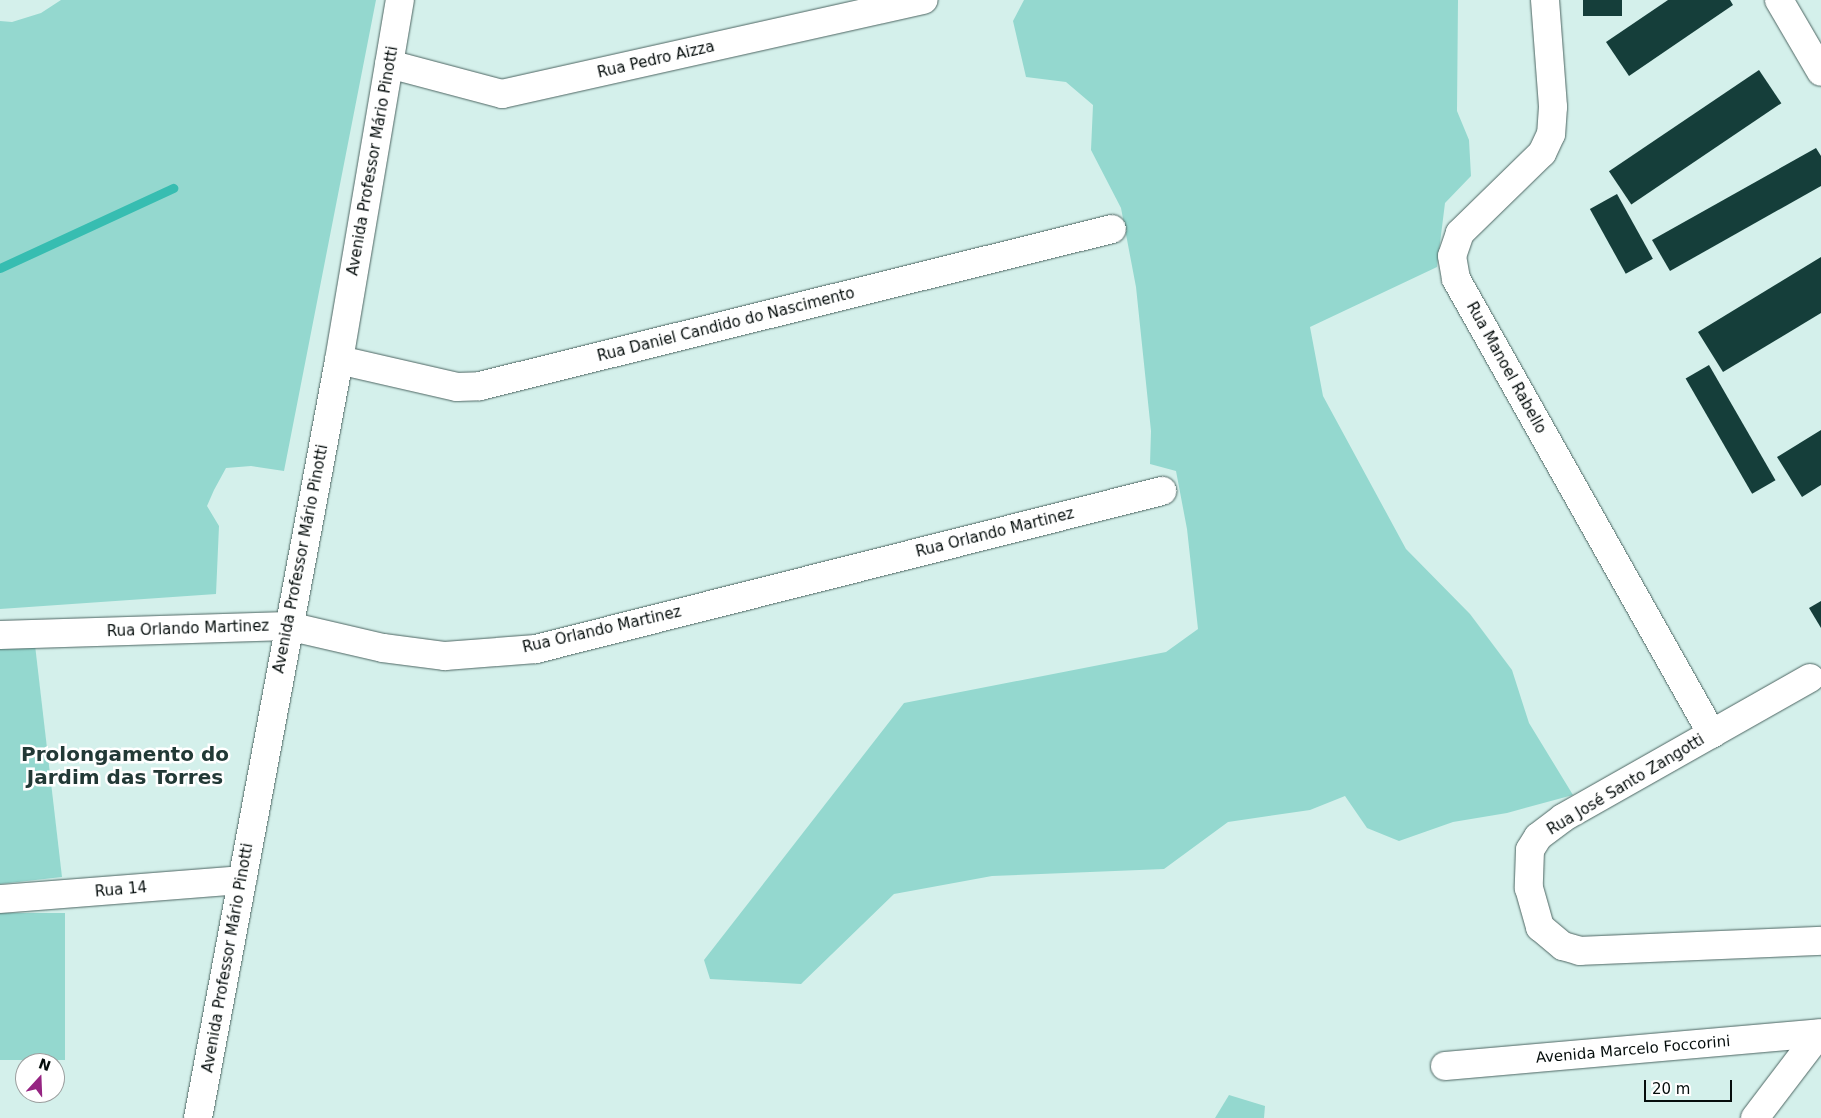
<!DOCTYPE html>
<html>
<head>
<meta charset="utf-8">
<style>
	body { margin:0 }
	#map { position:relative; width:1821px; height:1118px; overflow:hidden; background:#d4f0eb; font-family:"DejaVu Sans",sans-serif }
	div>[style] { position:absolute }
	.green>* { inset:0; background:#94d8cf; transform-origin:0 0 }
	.stream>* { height:9px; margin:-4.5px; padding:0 4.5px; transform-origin:4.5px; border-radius:4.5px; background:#37bdb1 }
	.building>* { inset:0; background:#153e3a; transform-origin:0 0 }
	.roads { filter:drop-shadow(0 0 1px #4d6562) drop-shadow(0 0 1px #4d6562) }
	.street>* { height:28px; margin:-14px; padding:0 14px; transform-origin:14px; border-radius:14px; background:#fff }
	.secondary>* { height:28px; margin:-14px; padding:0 14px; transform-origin:14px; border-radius:14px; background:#fff }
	span { translate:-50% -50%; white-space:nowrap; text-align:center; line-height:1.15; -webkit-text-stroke:5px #fff; paint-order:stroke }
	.street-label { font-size:15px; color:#050d0c }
	.district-label { font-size:20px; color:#223936; font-weight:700 }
	.north { position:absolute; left:15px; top:1053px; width:50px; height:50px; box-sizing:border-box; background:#fff; border:1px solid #9b9e9e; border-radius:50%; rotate:20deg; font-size:14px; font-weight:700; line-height:20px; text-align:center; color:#050d0c }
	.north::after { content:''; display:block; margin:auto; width:18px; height:22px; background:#962482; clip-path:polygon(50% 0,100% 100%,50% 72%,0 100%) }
	.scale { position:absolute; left:1644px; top:1080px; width:88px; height:22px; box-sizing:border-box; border:2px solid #050d0c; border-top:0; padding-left:6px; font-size:15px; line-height:18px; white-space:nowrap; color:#050d0c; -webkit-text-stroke:4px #fff; paint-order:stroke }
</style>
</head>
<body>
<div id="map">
	<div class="green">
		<i style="clip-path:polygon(61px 0,376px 0,284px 471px,251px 466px,226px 468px,214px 490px,207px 506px,219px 526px,216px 594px,0 609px,0 21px,12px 22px,41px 13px)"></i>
		<i style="clip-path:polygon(1024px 0,1458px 0,1457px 111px,1469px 140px,1471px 176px,1445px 203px,1437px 267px,1310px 327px,1323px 396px,1406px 549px,1470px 614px,1512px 670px,1529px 723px,1573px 795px,1507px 813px,1453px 822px,1399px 841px,1367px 828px,1345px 796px,1310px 810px,1228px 822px,1164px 869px,992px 876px,894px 894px,801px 984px,710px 979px,704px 960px,904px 703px,1166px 652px,1198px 629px,1187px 529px,1176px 471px,1150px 464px,1151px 431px,1136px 287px,1121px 208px,1091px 150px,1093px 105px,1066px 82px,1026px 77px,1013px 21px)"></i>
		<i style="clip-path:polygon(0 644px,35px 645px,62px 877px,0 884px)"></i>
		<i style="left:0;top:913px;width:65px;height:147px"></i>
		<i style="clip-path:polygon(1229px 1095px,1265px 1106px,1264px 1118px,1215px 1118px)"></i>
	</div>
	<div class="stream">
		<i style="left:0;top:268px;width:191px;rotate:-24.8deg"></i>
	</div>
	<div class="building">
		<i style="left:1583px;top:0;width:39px;height:16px"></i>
		<i style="clip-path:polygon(1668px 0,1730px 0,1733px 5px,1629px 76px,1606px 42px)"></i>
		<i style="left:1759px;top:70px;width:40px;height:181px;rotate:56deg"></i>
		<i style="clip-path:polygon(1816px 148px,1821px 156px,1821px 186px,1670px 271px,1652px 240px)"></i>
		<i style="left:1617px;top:194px;width:74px;height:31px;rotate:61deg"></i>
		<i style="clip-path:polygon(1821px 257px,1821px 313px,1723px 372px,1698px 332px)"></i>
		<i style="left:1709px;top:365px;width:133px;height:27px;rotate:60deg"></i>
		<i style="clip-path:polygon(1821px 430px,1821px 485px,1802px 497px,1777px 457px)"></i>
		<i style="clip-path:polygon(1821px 601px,1821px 628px,1809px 608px)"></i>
	</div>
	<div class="roads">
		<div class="street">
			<i style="left:1545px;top:0;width:107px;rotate:85.7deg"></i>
			<i style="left:1553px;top:107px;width:27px;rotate:94deg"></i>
			<i style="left:1551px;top:134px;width:21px;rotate:115deg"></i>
			<i style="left:1542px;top:153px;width:115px;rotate:135.7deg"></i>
			<i style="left:1460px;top:233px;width:24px;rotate:109deg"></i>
			<i style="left:1452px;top:256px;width:23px;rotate:80deg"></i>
			<i style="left:1456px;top:279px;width:522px;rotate:60.64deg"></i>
			<i style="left:1779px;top:0;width:83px;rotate:59.7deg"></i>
			<i style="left:389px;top:64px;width:117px;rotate:14.9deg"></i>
			<i style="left:502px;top:94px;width:432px;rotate:-12.6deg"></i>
			<i style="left:339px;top:360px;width:121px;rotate:12.9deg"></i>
			<i style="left:457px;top:387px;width:23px;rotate:-2deg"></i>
			<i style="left:480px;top:386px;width:651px;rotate:-13.95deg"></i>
			<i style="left:0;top:635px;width:288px;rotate:-1.8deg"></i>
			<i style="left:288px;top:626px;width:98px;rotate:13deg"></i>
			<i style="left:383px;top:648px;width:63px;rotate:7.4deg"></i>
			<i style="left:445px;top:656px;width:91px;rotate:-4.4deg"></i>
			<i style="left:536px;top:649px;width:646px;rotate:-14.17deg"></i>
			<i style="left:1810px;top:678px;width:284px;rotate:150.5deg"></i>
			<i style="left:1563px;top:818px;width:31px;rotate:143deg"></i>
			<i style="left:1538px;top:837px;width:15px;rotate:122deg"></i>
			<i style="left:1530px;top:850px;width:38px;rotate:92deg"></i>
			<i style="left:1529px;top:888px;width:41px;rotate:74.2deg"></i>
			<i style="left:1540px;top:927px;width:30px;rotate:40deg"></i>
			<i style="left:1563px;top:946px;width:18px;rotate:16deg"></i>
			<i style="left:1580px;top:951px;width:241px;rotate:-2.4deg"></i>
			<i style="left:0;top:899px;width:243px;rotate:-4.5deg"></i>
			<i style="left:1445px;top:1066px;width:377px;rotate:-5deg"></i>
			<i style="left:1755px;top:1118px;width:106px;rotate:-52.7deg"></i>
		</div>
		<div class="secondary">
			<i style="left:198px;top:1118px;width:771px;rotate:-79.46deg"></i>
			<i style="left:339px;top:360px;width:365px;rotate:-80.4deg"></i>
		</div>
	</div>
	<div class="street-label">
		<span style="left:656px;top:60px;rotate:-13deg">Rua Pedro Aizza</span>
		<span style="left:373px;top:161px;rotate:-80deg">Avenida Professor Mário Pinotti</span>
		<span style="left:726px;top:325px;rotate:-14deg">Rua Daniel Candido do Nascimento</span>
		<span style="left:1506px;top:368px;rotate:61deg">Rua Manoel Rabello</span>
		<span style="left:995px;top:533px;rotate:-14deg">Rua Orlando Martinez</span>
		<span style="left:301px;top:559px;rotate:-79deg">Avenida Professor Mário Pinotti</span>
		<span style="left:188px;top:629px;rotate:-2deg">Rua Orlando Martinez</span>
		<span style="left:602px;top:630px;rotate:-13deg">Rua Orlando Martinez</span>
		<span style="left:1626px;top:785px;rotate:-31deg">Rua José Santo Zangotti</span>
		<span style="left:121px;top:890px;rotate:-5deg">Rua 14</span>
		<span style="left:228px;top:958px;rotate:-80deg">Avenida Professor Mário Pinotti</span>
		<span style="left:1633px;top:1050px;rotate:-5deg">Avenida Marcelo Foccorini</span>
	</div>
	<div class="district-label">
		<span style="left:125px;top:766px">Prolongamento do<br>Jardim das Torres</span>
	</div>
	<div class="north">N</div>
	<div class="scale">20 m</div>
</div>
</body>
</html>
